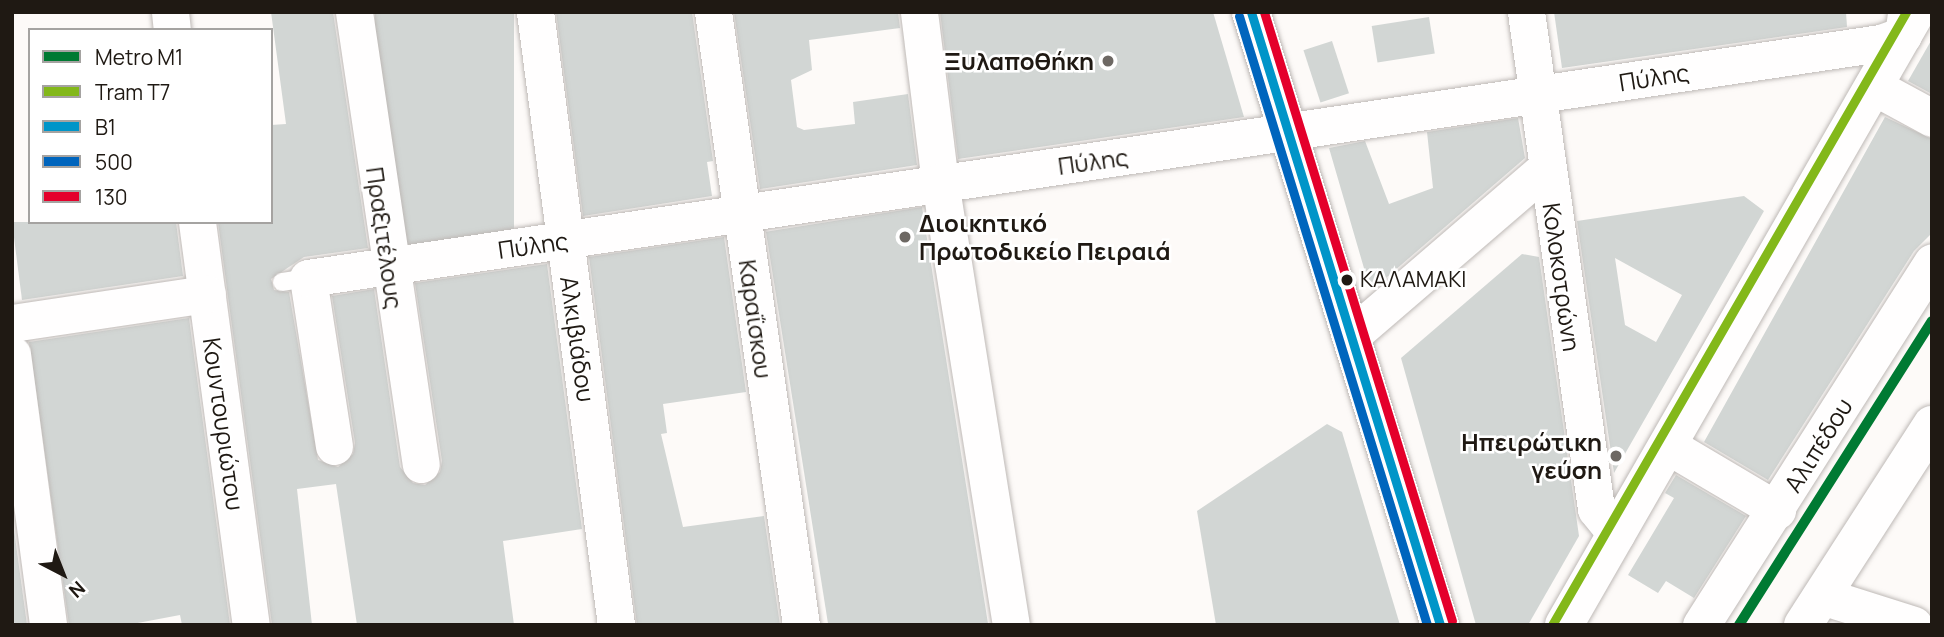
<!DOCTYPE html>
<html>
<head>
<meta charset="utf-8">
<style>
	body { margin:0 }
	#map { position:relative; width:1944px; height:637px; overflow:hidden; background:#fdfaf8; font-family:Manrope,sans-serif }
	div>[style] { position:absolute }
	.building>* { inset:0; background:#d2d6d4; transform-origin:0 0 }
	.roads { filter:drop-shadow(0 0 2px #beb9b6) drop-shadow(0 0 2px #beb9b6) }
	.lane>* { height:18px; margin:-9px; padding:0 9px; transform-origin:9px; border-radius:9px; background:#fffefe }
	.street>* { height:37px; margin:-18.5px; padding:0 18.5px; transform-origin:18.5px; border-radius:18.5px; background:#fffefe }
	.secondary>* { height:38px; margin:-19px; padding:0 19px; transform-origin:19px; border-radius:19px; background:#fffefe }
	.primary>* { height:38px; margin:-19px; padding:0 19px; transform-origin:19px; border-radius:19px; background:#fffefe }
	.bus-1>* { height:9px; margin:-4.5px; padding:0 4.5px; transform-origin:4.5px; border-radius:4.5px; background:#0095c8 }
	.bus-2>* { height:9px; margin:-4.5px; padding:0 4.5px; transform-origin:4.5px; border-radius:4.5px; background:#0065bd }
	.bus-3>* { height:9px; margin:-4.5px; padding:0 4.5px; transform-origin:4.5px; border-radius:4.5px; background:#e4002b }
	.tram-1>* { height:9px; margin:-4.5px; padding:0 4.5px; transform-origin:4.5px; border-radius:4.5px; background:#83b81a }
	.metro-1>* { height:10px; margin:-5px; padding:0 5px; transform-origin:5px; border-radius:5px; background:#007a33 }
	.dots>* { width:19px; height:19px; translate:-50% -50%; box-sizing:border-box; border:4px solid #fff; border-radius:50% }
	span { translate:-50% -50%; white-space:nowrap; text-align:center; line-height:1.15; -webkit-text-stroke:5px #fff; paint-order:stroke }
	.bus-label { font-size:22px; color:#1f1913 }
	.left { translate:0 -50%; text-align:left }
	.poi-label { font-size:24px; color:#1f1913; font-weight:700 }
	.right { translate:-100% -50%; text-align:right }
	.street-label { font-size:24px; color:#1f1913 }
	.frame { position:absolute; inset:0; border:14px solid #1f1913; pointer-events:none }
	.legend { position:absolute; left:28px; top:28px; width:245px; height:196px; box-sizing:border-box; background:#fff; border:2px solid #a5a3a1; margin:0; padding:9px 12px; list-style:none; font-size:21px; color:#1f1913 }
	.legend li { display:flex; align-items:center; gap:14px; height:35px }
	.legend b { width:35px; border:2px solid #a5a3a1 }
	.north { position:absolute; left:28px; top:539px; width:70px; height:70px; -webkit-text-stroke:5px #fff; paint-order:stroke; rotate:138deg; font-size:19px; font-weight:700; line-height:28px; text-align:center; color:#1f1913 }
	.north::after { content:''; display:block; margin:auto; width:24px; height:32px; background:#1f1913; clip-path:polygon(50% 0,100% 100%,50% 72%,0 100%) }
</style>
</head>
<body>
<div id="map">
	<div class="building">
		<i style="clip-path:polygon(271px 12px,333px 12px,368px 248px,304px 257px,271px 279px,274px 290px,289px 292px,318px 460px,338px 467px,353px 454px,355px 443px,332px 296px,374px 289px,400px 467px,413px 483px,425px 485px,440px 472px,442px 461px,415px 283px,547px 264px,582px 529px,503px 541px,514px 625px,357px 625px,336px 484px,297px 489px,312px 625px,272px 625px,218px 222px,271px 222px,271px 125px,286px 124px)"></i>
		<i style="left:375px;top:12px;width:139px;height:232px"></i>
		<i style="clip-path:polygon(556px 12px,692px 12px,713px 161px,707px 162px,712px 196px,583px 216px)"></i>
		<i style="clip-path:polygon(734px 12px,898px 12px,900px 28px,809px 40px,812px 70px,791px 80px,797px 127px,804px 130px,855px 124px,853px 102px,908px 94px,917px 165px,760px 189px)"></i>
		<i style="clip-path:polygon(940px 12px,1213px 12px,1244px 117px,958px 159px)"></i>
		<i style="clip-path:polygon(1554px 12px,1846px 12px,1847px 27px,1562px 68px)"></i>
		<i style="left:1429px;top:17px;width:37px;height:58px;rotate:81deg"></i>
		<i style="clip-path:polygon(1932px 39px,1932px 94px,1908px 81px)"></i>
		<i style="left:1332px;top:41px;width:55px;height:30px;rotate:72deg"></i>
		<i style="clip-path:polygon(1885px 117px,1932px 139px,1932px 233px,1914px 251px,1768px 480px,1704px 442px)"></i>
		<i style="clip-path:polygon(1518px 118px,1525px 158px,1379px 284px,1368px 282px,1329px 148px,1365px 141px,1389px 204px,1433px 188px,1427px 132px)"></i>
		<i style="clip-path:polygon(evenodd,1744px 196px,1764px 211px,1614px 473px,1577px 221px,1744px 196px,1615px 258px,1682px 295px,1656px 342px,1625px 325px,1615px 258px)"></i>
		<i style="left:922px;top:207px;width:423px;height:158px;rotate:81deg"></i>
		<i style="clip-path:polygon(12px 222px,176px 222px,183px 276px,22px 300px)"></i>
		<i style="clip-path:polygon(724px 237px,746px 392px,663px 404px,667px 433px,661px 434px,683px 527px,764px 516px,780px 625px,637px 625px,589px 257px)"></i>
		<i style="clip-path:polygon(1522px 254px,1539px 257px,1579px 536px,1528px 625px,1476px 625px,1401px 358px)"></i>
		<i style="clip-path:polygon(189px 318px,230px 625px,182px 625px,180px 615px,127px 625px,69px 625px,29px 342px)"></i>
		<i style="clip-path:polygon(1327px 424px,1342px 432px,1400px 625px,1216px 625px,1197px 511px)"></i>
		<i style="clip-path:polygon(1676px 475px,1746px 516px,1694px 598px,1666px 581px,1658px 593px,1628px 575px,1674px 498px,1665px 493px)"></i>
		<i style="clip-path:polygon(12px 515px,27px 625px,12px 625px)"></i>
	</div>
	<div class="roads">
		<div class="lane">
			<i style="left:282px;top:282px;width:26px;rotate:-9deg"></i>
		</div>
		<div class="street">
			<i style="left:170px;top:12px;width:18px;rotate:84deg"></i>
			<i style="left:354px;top:12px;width:457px;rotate:81.6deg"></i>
			<i style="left:535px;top:12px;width:618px;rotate:82.47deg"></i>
			<i style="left:713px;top:12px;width:619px;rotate:81.83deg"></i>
			<i style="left:919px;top:12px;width:171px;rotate:83deg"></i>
			<i style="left:940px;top:182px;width:449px;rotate:80.9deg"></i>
			<i style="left:1526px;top:12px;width:502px;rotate:81.98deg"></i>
			<i style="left:1596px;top:509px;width:32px;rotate:51deg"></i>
			<i style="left:1873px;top:86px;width:67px;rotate:28.5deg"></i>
			<i style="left:197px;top:222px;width:407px;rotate:82.4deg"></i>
			<i style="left:12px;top:323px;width:197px;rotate:-8.5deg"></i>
			<i style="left:1351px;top:336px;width:257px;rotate:-40.7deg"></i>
			<i style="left:12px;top:354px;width:273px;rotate:82.4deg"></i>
			<i style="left:1667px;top:445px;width:128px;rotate:30.6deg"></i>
			<i style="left:334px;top:446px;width:170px;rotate:-98.8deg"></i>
			<i style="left:308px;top:278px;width:1590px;rotate:-8.5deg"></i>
			<i style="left:1881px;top:43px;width:23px;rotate:-20deg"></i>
			<i style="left:1903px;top:35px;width:22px;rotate:-82deg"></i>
			<i style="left:1822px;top:596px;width:96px;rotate:17.5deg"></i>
			<i style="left:1701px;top:625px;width:430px;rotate:-57.5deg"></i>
		</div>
		<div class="secondary">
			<i style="left:1251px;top:12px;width:641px;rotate:72.86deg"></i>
		</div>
		<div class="primary">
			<i style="left:1564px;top:625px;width:707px;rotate:-60.13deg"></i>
			<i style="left:1803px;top:625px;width:238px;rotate:-57.2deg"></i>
		</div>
	</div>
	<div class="bus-1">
		<i style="left:1251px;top:12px;width:641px;rotate:72.86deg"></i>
	</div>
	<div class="bus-2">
		<i style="left:1239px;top:16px;width:637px;rotate:72.84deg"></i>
	</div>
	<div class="bus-3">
		<i style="left:1264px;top:12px;width:637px;rotate:72.84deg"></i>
	</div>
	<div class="tram-1">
		<i style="left:1552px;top:625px;width:708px;rotate:-59.99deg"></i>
	</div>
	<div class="metro-1">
		<i style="left:1739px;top:625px;width:360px;rotate:-57.6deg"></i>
	</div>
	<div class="dots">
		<i style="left:1108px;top:61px;background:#6d6863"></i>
		<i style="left:905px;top:237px;background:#6d6863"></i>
		<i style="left:1347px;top:280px;background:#1f1913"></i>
		<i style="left:1616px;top:456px;background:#6d6863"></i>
	</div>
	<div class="bus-label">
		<span class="left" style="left:1360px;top:280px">ΚΑΛΑΜΑΚΙ</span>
	</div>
	<div class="poi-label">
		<span class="right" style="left:1094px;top:61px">Ξυλαποθήκη</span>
		<span class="left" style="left:919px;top:237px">Διοικητικό<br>Πρωτοδικείο Πειραιά</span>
		<span class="right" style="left:1602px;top:456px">Ηπειρώτικη<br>γεύση</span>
	</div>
	<div class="street-label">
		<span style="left:1654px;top:77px;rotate:-9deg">Πύλης</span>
		<span style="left:1093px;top:161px;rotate:-8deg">Πύλης</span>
		<span style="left:385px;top:238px;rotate:82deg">Πραξιτέλους</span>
		<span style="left:533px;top:245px;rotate:-8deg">Πύλης</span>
		<span style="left:1562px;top:277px;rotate:82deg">Κολοκοτρώνη</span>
		<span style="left:756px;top:319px;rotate:82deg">Καραΐσκου</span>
		<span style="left:578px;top:339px;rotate:82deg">Αλκιβιάδου</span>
		<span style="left:224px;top:424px;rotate:82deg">Κουντουριώτου</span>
		<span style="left:1818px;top:445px;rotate:-58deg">Αλιπέδου</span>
	</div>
	<div class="frame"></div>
	<ul class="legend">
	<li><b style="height:9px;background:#007a33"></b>Metro Μ1</li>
	<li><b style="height:9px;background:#83b81a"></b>Tram Τ7</li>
	<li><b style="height:9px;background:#0095c8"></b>Β1</li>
	<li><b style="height:9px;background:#0065bd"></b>500</li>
	<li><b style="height:9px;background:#e4002b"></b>130</li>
	</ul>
	<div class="north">N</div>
</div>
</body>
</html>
